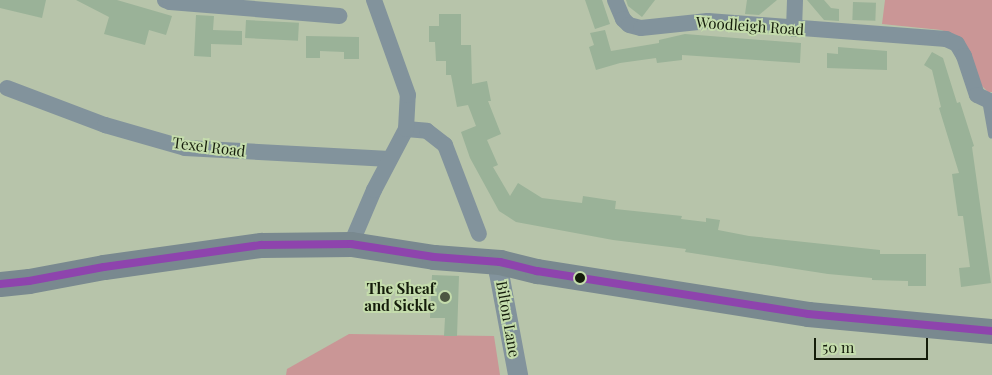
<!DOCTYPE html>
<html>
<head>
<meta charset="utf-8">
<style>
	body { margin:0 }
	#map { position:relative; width:992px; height:375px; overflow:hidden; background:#b7c4aa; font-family:"Playfair Display",serif }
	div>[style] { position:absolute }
	.green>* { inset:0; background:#ca9696 }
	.building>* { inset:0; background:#9ab298; transform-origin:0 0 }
	.service>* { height:8px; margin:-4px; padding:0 4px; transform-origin:4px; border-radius:4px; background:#82939c }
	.minor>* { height:16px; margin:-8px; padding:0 8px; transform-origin:8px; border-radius:8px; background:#82939c }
	.tertiary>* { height:20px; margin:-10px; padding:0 10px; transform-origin:10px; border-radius:10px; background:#82939c }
	.primary>* { height:25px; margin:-12.5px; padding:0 12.5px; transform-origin:12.5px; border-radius:12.5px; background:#79898f }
	.bus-1>* { height:8px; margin:-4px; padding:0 4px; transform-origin:4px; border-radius:4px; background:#8e44ad }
	.dots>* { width:14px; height:14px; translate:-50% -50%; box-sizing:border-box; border:2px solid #c4dcac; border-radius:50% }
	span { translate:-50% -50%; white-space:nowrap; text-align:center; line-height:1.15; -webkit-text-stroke:4px #c4dcac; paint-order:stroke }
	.street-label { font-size:15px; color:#141c0a }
	.poi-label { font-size:15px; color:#141c0a; font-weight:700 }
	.right { translate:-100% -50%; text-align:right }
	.scale { position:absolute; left:814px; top:338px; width:114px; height:22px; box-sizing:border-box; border:2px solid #141c0a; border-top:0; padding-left:6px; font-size:15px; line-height:18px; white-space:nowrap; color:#141c0a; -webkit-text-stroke:4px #c4dcac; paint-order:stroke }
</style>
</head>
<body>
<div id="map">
	<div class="green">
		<i style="clip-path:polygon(885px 0,992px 0,992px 92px,988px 92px,976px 80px,956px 35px,941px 30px,882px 24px)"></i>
		<i style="clip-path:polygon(349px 334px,494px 336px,500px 375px,286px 375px,287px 369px)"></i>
	</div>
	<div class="building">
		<i style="clip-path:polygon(0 0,46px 0,42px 18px,0 8px)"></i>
		<i style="clip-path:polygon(76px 0,117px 0,172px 16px,166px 35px,149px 30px,145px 45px,104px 34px,109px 17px)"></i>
		<i style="clip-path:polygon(585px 0,602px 0,610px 24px,595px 29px)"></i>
		<i style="clip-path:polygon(626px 0,655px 0,642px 17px,628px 6px)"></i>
		<i style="clip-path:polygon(747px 0,777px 0,759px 15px,745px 14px)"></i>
		<i style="clip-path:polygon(807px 0,824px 0,831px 8px,839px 9px,839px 21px,824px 20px)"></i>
		<i style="left:853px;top:2px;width:23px;height:18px;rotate:2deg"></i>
		<i style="clip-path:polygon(439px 14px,461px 14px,461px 45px,471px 45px,472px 84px,487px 81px,491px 101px,488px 101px,501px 134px,487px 140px,498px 165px,493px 167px,510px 196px,518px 183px,542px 198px,582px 203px,583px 196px,616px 201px,615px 209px,682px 216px,681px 219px,706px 222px,706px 218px,720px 220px,718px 230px,749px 236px,880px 250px,880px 254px,926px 254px,926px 286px,908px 286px,908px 281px,872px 280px,872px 278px,828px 274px,685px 252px,686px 249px,613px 240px,516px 222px,499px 211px,470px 158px,461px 132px,476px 126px,468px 105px,457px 107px,451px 75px,446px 75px,446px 61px,436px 61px,435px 42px,429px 42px,429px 26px,439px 26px)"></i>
		<i style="clip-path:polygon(196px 15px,214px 16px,213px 30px,242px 31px,242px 45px,211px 44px,211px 57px,194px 56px)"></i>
		<i style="left:246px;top:20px;width:53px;height:18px;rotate:3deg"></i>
		<i style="clip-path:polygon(605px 30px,611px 51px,659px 43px,659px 40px,685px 34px,801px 43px,800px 63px,682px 55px,682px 60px,657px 63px,656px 58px,620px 63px,596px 70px,589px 47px,594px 45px,590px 33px)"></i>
		<i style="clip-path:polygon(306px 36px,359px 37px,359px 59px,344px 59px,344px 52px,320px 51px,320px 58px,306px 58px)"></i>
		<i style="clip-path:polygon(838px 47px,887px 51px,887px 70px,827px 68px,827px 53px,838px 54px)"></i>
		<i style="clip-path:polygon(932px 52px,943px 58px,957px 103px,960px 102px,974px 146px,972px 147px,991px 283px,961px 287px,959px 268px,970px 267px,963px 216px,958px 216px,952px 174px,959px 173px,939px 108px,941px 107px,932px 70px,924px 65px)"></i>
		<i style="clip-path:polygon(432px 275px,459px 276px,457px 336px,444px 336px,445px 318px,430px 318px)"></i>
	</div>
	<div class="service">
		<i style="left:986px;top:100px;width:35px;rotate:80deg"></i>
	</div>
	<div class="minor">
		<i style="left:165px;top:0;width:5px;rotate:22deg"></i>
		<i style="left:170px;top:2px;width:170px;rotate:4.7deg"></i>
		<i style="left:615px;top:0;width:21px;rotate:67deg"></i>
		<i style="left:623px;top:19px;width:8px;rotate:45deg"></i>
		<i style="left:629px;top:25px;width:12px;rotate:14deg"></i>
		<i style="left:641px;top:28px;width:67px;rotate:-6deg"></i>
		<i style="left:708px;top:21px;width:239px;rotate:4.3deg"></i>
		<i style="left:946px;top:39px;width:12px;rotate:24deg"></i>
		<i style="left:957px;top:44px;width:14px;rotate:60deg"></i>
		<i style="left:964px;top:56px;width:41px;rotate:71.6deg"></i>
		<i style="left:977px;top:95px;width:17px;rotate:25deg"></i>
		<i style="left:794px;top:29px;width:29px;rotate:-88deg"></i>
		<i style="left:7px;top:88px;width:105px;rotate:20.7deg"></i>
		<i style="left:105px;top:125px;width:83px;rotate:16deg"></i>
		<i style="left:185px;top:148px;width:205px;rotate:3.1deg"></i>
		<i style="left:406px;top:129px;width:21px;rotate:5deg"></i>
		<i style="left:427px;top:131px;width:23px;rotate:38deg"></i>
		<i style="left:445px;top:145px;width:95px;rotate:69.1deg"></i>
		<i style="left:351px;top:244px;width:59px;rotate:-66.9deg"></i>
		<i style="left:374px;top:190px;width:69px;rotate:-62.3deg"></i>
		<i style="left:406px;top:129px;width:34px;rotate:-87deg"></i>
		<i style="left:408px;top:95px;width:101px;rotate:-109.7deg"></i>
	</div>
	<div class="tertiary">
		<i style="left:500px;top:262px;width:11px;rotate:95deg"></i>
		<i style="left:499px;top:273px;width:104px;rotate:79.4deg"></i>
	</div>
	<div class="primary">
		<i style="left:0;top:284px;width:29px;rotate:-6deg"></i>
		<i style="left:29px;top:281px;width:76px;rotate:-10.6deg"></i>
		<i style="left:104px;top:267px;width:159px;rotate:-8deg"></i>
		<i style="left:261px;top:245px;width:90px;rotate:-0.6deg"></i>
		<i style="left:351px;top:244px;width:84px;rotate:8.9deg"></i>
		<i style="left:434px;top:257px;width:66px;rotate:4.3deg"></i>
		<i style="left:500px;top:262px;width:38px;rotate:14deg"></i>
		<i style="left:537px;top:271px;width:274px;rotate:9deg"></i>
		<i style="left:808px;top:314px;width:185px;rotate:5.3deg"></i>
	</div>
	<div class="bus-1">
		<i style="left:0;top:284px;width:29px;rotate:-6deg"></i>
		<i style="left:29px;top:281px;width:76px;rotate:-10.6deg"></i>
		<i style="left:104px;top:267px;width:159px;rotate:-8deg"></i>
		<i style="left:261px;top:245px;width:90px;rotate:-0.6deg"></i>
		<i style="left:351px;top:244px;width:84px;rotate:8.9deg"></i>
		<i style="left:434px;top:257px;width:66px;rotate:4.3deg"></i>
		<i style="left:500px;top:262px;width:38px;rotate:14deg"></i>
		<i style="left:537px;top:271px;width:274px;rotate:9deg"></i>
		<i style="left:808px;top:314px;width:185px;rotate:5.3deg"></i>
	</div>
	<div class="dots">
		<i style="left:580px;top:278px;background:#141c0a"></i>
		<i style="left:445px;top:297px;background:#4d5742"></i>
	</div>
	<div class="street-label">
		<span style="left:750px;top:26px;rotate:4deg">Woodleigh Road</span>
		<span style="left:209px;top:147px;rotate:7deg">Texel Road</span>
		<span style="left:508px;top:319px;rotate:80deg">Bilton Lane</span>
	</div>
	<div class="poi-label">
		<span class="right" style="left:435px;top:297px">The Sheaf<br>and Sickle</span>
	</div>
	<div class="scale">50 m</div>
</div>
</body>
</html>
